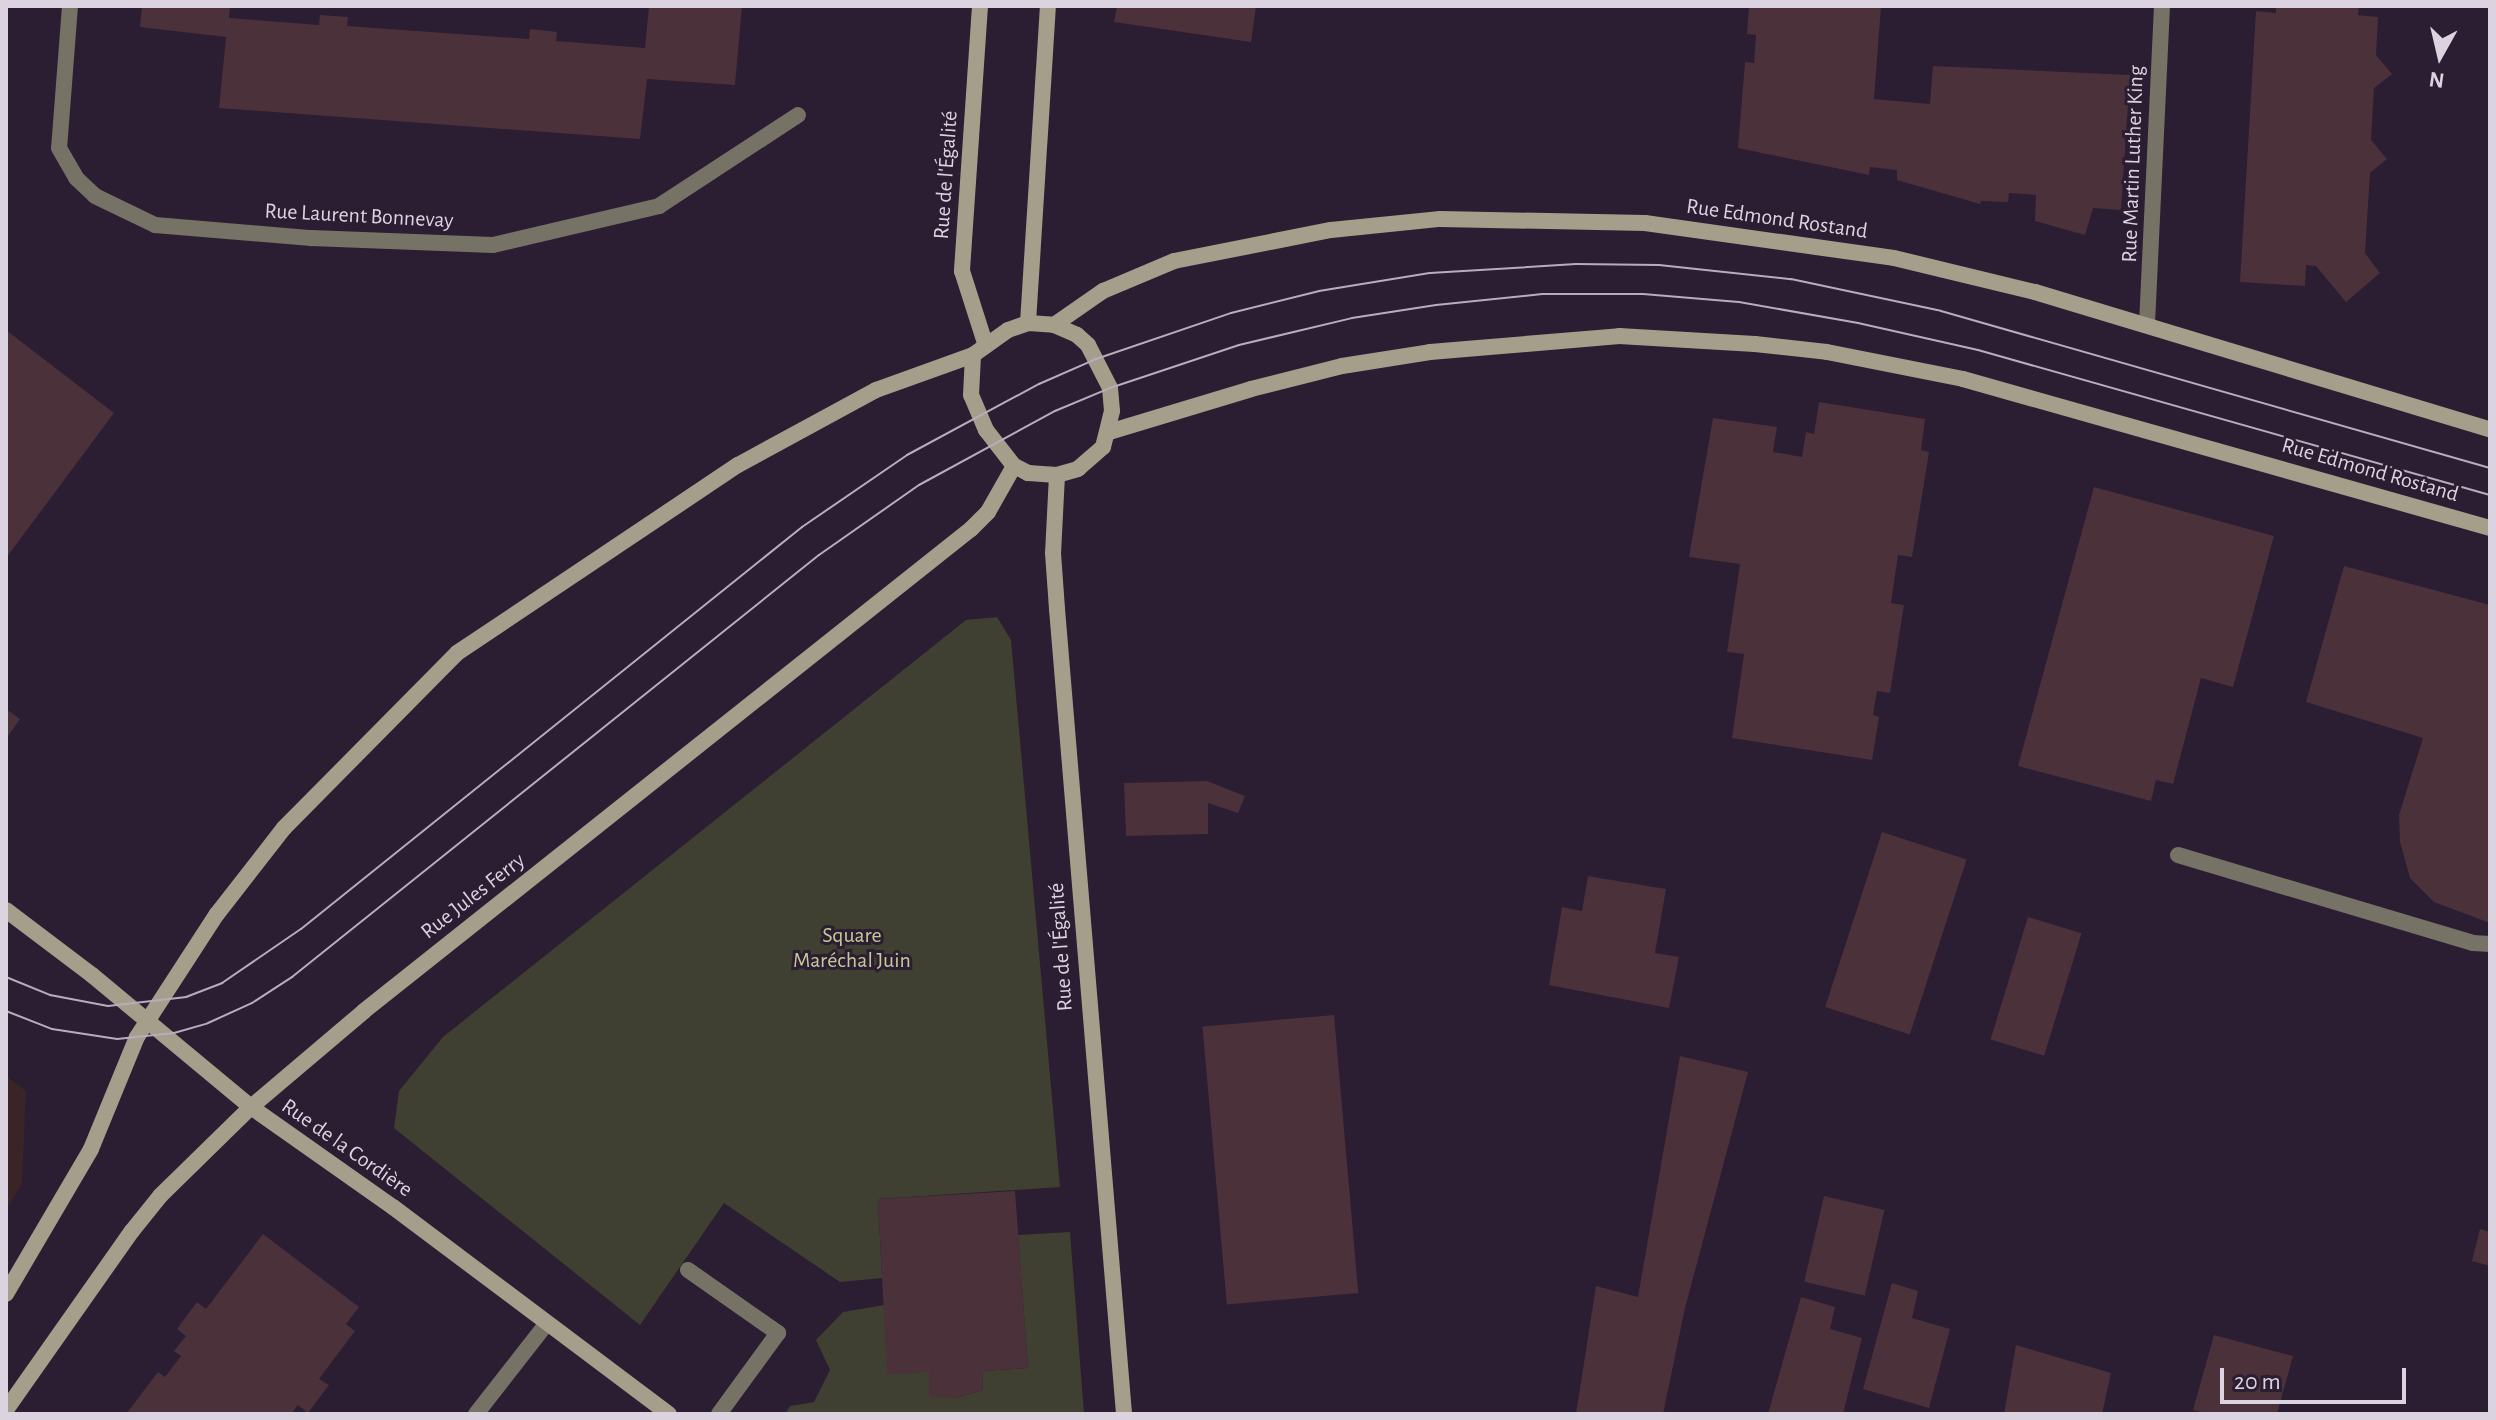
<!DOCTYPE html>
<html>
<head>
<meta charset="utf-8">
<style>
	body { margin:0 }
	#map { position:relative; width:2496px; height:1420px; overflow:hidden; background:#2b1d32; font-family:"Alegreya Sans",sans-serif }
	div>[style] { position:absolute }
	.education>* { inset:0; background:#392525 }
	.green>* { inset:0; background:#3f4031 }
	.building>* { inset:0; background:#4b3139; transform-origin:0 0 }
	.lane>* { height:16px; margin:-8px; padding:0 8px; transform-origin:8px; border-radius:8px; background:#767266 }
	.street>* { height:16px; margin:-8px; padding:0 8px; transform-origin:8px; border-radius:8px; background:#767266 }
	.secondary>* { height:16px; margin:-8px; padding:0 8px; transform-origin:8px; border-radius:8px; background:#a59e8b }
	.tram>* { height:2px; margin:-1px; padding:0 1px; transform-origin:1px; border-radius:1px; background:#b7adbc }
	span { translate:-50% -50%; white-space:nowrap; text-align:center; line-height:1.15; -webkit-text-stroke:6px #2b1d32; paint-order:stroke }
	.street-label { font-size:22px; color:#dcd3e0 }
	.park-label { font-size:22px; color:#c6c994 }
	.frame { position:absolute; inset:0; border:8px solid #dcd3e0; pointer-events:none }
	.north { position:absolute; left:2400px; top:16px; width:80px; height:80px; -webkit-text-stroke:6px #2b1d32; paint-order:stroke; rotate:188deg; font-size:22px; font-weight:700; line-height:32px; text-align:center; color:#dcd3e0 }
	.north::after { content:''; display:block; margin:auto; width:28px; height:36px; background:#dcd3e0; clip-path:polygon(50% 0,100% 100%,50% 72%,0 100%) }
	.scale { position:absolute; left:2220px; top:1368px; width:186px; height:36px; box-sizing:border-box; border:4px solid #dcd3e0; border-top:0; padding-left:10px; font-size:24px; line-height:28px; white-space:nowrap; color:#dcd3e0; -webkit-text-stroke:6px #2b1d32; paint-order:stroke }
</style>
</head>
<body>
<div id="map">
	<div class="education">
		<i style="clip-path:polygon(6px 1076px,26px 1091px,22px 1184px,6px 1210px)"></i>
	</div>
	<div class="green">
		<i style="clip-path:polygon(997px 617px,1011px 640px,1060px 1187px,878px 1199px,882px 1278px,840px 1282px,724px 1203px,640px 1325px,394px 1128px,399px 1091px,443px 1037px,966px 620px)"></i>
		<i style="clip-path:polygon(1070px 1232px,1084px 1414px,785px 1414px,790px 1406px,814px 1402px,830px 1370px,816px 1340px,843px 1312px,884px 1305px,929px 1372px,956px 1398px,983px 1390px,982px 1371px,1028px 1368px,1018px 1235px)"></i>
	</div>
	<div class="building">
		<i style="clip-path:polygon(142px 6px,230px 6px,229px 18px,319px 25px,320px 15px,348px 17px,347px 26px,529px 39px,530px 29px,557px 32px,556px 41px,645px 48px,649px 6px,742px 6px,735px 85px,647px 79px,640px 139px,219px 108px,226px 37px,140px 27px)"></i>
		<i style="clip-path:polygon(1117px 6px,1256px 6px,1251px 42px,1114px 22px)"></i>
		<i style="clip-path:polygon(1749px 6px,1881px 6px,1874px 99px,1930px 104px,1933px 66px,2130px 75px,2121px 210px,2093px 208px,2085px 235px,2035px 221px,2036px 195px,2009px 193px,2008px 202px,1981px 201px,1980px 204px,1897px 180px,1897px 170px,1870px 167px,1869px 175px,1738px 148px,1745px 62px,1754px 63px,1756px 35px,1747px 34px)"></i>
		<i style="clip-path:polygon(2276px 6px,2359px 6px,2358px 15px,2378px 17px,2376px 55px,2392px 74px,2374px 88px,2371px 140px,2387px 159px,2370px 173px,2365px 253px,2380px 273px,2346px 302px,2316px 266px,2306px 265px,2305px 286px,2240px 282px,2256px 11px,2276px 13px)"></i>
		<i style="clip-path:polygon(6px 330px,114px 413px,6px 558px)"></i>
		<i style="clip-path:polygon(1819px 402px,1925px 419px,1921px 450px,1929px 452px,1912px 557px,1898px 555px,1891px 603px,1904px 605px,1890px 693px,1877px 691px,1873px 715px,1879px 717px,1872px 760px,1732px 738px,1744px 654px,1727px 652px,1740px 564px,1689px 557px,1713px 418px,1777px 427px,1773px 452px,1802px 457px,1806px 432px,1814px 434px)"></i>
		<i style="clip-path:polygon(2094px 487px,2274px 536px,2233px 687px,2201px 678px,2173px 784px,2156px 780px,2151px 801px,2018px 766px)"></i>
		<i style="clip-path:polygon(2344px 566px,2490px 605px,2490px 923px,2434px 902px,2410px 878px,2400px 842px,2399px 815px,2423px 738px,2306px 702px)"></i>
		<i style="clip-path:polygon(6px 709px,20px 719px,6px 739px)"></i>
		<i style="clip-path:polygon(1207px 781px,1245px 796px,1238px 813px,1208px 803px,1208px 834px,1126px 836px,1124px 783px)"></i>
		<i style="left:1882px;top:832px;width:89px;height:184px;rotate:18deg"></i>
		<i style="clip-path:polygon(1588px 876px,1666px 889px,1655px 953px,1679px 957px,1669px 1008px,1549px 985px,1562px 907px,1582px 911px)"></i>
		<i style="left:2028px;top:917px;width:56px;height:128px;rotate:17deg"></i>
		<i style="left:1334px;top:1015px;width:279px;height:132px;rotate:85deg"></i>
		<i style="clip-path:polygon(1680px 1056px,1748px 1072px,1685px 1308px,1663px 1414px,1576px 1414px,1596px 1286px,1638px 1297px)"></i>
		<i style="clip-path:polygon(1015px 1191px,1028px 1368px,982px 1371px,983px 1390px,956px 1398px,929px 1396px,929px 1372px,887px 1374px,878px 1199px)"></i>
		<i style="left:1824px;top:1196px;width:62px;height:88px;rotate:13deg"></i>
		<i style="clip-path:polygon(2480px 1229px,2490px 1232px,2490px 1266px,2472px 1261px)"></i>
		<i style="clip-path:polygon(263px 1234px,359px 1307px,346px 1324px,355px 1331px,319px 1379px,329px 1385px,308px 1413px,298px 1405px,291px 1414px,126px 1414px,158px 1372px,165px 1377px,181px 1356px,174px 1351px,186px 1336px,177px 1329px,197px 1302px,206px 1309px)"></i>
		<i style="clip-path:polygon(1892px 1283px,1918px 1291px,1912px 1318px,1950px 1329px,1929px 1408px,1863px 1389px)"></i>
		<i style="clip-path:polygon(1801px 1297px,1835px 1307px,1830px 1329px,1862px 1338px,1843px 1414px,1768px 1414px)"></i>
		<i style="clip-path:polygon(2214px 1335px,2293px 1356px,2277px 1414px,2210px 1414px,2193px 1410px)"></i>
		<i style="clip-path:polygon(2016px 1345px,2111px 1373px,2102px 1414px,2004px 1414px)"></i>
	</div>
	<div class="lane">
		<i style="left:2178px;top:855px;width:308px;rotate:16.6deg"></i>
		<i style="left:2473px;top:943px;width:17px;rotate:3deg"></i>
		<i style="left:688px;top:1270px;width:110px;rotate:35deg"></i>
		<i style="left:778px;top:1333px;width:100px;rotate:126.1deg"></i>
		<i style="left:476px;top:1414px;width:115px;rotate:-52deg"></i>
	</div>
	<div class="street">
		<i style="left:70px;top:6px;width:142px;rotate:94.4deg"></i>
		<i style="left:59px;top:148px;width:34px;rotate:60deg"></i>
		<i style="left:76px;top:178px;width:26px;rotate:43deg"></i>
		<i style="left:95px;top:196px;width:67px;rotate:25.8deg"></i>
		<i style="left:155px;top:225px;width:157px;rotate:4.8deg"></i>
		<i style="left:311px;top:238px;width:182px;rotate:2.2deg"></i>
		<i style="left:493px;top:245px;width:171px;rotate:-13.2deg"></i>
		<i style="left:659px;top:206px;width:166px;rotate:-33.2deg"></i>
		<i style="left:2147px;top:324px;width:318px;rotate:-87.3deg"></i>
	</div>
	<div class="secondary">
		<i style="left:980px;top:6px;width:266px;rotate:93.9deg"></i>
		<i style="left:962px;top:271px;width:76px;rotate:72.3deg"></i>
		<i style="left:1028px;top:323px;width:26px;rotate:4deg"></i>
		<i style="left:1054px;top:325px;width:25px;rotate:23deg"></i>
		<i style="left:1077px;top:335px;width:15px;rotate:42deg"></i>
		<i style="left:1088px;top:345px;width:48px;rotate:62.9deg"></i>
		<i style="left:1110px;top:388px;width:23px;rotate:85deg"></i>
		<i style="left:1112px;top:411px;width:37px;rotate:104deg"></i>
		<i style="left:1103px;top:447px;width:33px;rotate:139deg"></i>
		<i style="left:1078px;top:469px;width:22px;rotate:164deg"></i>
		<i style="left:1057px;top:475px;width:29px;rotate:-176deg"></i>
		<i style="left:1028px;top:473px;width:16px;rotate:-153deg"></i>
		<i style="left:1014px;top:466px;width:46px;rotate:-127.9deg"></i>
		<i style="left:986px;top:430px;width:38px;rotate:-113deg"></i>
		<i style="left:971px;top:395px;width:40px;rotate:-87.1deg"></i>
		<i style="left:973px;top:355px;width:43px;rotate:-35.5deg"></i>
		<i style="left:1008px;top:330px;width:21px;rotate:-19deg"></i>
		<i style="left:1028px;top:323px;width:318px;rotate:-86.4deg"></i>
		<i style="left:1054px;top:325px;width:60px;rotate:-34.8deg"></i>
		<i style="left:1103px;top:291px;width:77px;rotate:-22.9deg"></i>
		<i style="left:1174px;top:261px;width:160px;rotate:-11.2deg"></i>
		<i style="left:1331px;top:230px;width:110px;rotate:-5.8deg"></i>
		<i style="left:1440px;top:219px;width:205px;rotate:1.1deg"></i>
		<i style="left:1645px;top:223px;width:251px;rotate:8deg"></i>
		<i style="left:1894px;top:258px;width:145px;rotate:13.6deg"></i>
		<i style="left:2035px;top:292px;width:475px;rotate:16.8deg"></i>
		<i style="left:1109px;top:432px;width:148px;rotate:-16.8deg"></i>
		<i style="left:1251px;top:389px;width:94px;rotate:-14.2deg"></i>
		<i style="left:1342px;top:366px;width:89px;rotate:-9deg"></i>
		<i style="left:1430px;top:352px;width:190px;rotate:-4.8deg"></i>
		<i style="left:1619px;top:336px;width:136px;rotate:3.4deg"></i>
		<i style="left:1755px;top:344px;width:72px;rotate:6.3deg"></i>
		<i style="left:1827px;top:352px;width:139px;rotate:11.2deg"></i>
		<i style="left:1963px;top:379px;width:548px;rotate:15.79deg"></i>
		<i style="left:1057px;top:475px;width:78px;rotate:92.9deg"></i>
		<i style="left:1053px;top:553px;width:56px;rotate:85.9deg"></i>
		<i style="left:1057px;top:609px;width:808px;rotate:85.24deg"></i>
		<i style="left:6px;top:910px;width:108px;rotate:37.1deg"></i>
		<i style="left:92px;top:975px;width:207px;rotate:39.7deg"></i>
		<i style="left:251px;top:1107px;width:174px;rotate:35.2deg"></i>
		<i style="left:393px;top:1207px;width:345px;rotate:36.9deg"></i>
		<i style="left:6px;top:1294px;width:168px;rotate:-59.6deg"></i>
		<i style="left:91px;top:1149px;width:121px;rotate:-67.7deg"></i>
		<i style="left:137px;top:1037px;width:147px;rotate:-57deg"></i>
		<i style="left:217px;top:914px;width:109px;rotate:-52.1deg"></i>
		<i style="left:284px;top:828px;width:246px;rotate:-45.3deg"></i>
		<i style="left:457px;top:653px;width:338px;rotate:-33.8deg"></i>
		<i style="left:738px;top:465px;width:157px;rotate:-28.5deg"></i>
		<i style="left:876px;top:390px;width:103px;rotate:-19.8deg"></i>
		<i style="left:6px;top:1410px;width:219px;rotate:-54.9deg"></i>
		<i style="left:132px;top:1231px;width:45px;rotate:-51.3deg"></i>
		<i style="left:160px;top:1196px;width:127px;rotate:-44.4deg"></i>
		<i style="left:251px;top:1107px;width:148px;rotate:-40.3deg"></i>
		<i style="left:364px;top:1011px;width:775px;rotate:-38.45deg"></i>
		<i style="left:971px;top:529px;width:24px;rotate:-45deg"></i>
		<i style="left:988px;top:512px;width:53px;rotate:-60.5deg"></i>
	</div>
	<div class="tram">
		<i style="left:6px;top:977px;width:48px;rotate:22.2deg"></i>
		<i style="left:50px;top:995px;width:59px;rotate:10.7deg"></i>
		<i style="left:108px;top:1006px;width:79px;rotate:-6.6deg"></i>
		<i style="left:186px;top:997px;width:39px;rotate:-21deg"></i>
		<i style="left:222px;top:983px;width:96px;rotate:-34.4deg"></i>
		<i style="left:301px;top:929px;width:642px;rotate:-38.74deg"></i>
		<i style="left:802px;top:527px;width:127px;rotate:-34.4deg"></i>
		<i style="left:907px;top:455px;width:150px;rotate:-28.3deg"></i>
		<i style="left:1039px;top:384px;width:62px;rotate:-23.7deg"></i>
		<i style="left:1096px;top:359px;width:143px;rotate:-18.8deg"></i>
		<i style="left:1231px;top:313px;width:91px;rotate:-14deg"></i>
		<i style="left:1319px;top:291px;width:112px;rotate:-9.2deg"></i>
		<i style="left:1430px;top:273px;width:146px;rotate:-3.5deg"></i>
		<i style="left:1576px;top:264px;width:83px;rotate:0.7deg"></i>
		<i style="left:1659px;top:265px;width:133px;rotate:6.1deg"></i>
		<i style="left:1791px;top:279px;width:153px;rotate:12deg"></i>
		<i style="left:1941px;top:311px;width:571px;rotate:15.96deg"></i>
		<i style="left:6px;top:1011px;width:49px;rotate:21.4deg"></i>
		<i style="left:52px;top:1029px;width:66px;rotate:8.7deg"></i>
		<i style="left:117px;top:1039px;width:57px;rotate:-6deg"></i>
		<i style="left:174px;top:1033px;width:35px;rotate:-16deg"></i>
		<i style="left:208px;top:1023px;width:48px;rotate:-24.4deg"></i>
		<i style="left:252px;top:1003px;width:48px;rotate:-33deg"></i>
		<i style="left:292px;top:977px;width:675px;rotate:-38.69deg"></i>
		<i style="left:819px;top:555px;width:122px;rotate:-35deg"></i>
		<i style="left:919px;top:485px;width:155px;rotate:-28.6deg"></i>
		<i style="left:1055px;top:411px;width:60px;rotate:-22.7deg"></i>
		<i style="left:1110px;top:388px;width:136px;rotate:-18.4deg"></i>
		<i style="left:1239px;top:345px;width:116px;rotate:-13.4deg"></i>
		<i style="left:1352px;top:318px;width:85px;rotate:-8.8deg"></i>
		<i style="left:1436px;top:305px;width:107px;rotate:-5.9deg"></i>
		<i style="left:1542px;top:294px;width:101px"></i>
		<i style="left:1643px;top:294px;width:96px;rotate:4.8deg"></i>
		<i style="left:1739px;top:302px;width:121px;rotate:10deg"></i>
		<i style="left:1858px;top:323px;width:123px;rotate:12.7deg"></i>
		<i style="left:1978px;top:350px;width:532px;rotate:15.81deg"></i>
	</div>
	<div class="street-label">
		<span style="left:2133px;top:164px;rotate:-88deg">Rue Martin Luther King</span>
		<span style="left:946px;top:175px;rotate:-86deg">Rue de l'Égalité</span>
		<span style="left:359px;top:216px;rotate:3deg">Rue Laurent Bonnevay</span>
		<span style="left:1777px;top:219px;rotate:8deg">Rue Edmond Rostand</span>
		<span style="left:2370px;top:470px;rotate:16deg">Rue Edmond Rostand</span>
		<span style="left:473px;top:896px;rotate:-38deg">Rue Jules Ferry</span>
		<span style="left:1061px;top:947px;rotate:-94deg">Rue de l'Égalité</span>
		<span style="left:347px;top:1148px;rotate:35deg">Rue de la Cordière</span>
	</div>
	<div class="park-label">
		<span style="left:852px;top:948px">Square<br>Maréchal Juin</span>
	</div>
	<div class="frame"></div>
	<div class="north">N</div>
	<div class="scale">20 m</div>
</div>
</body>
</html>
